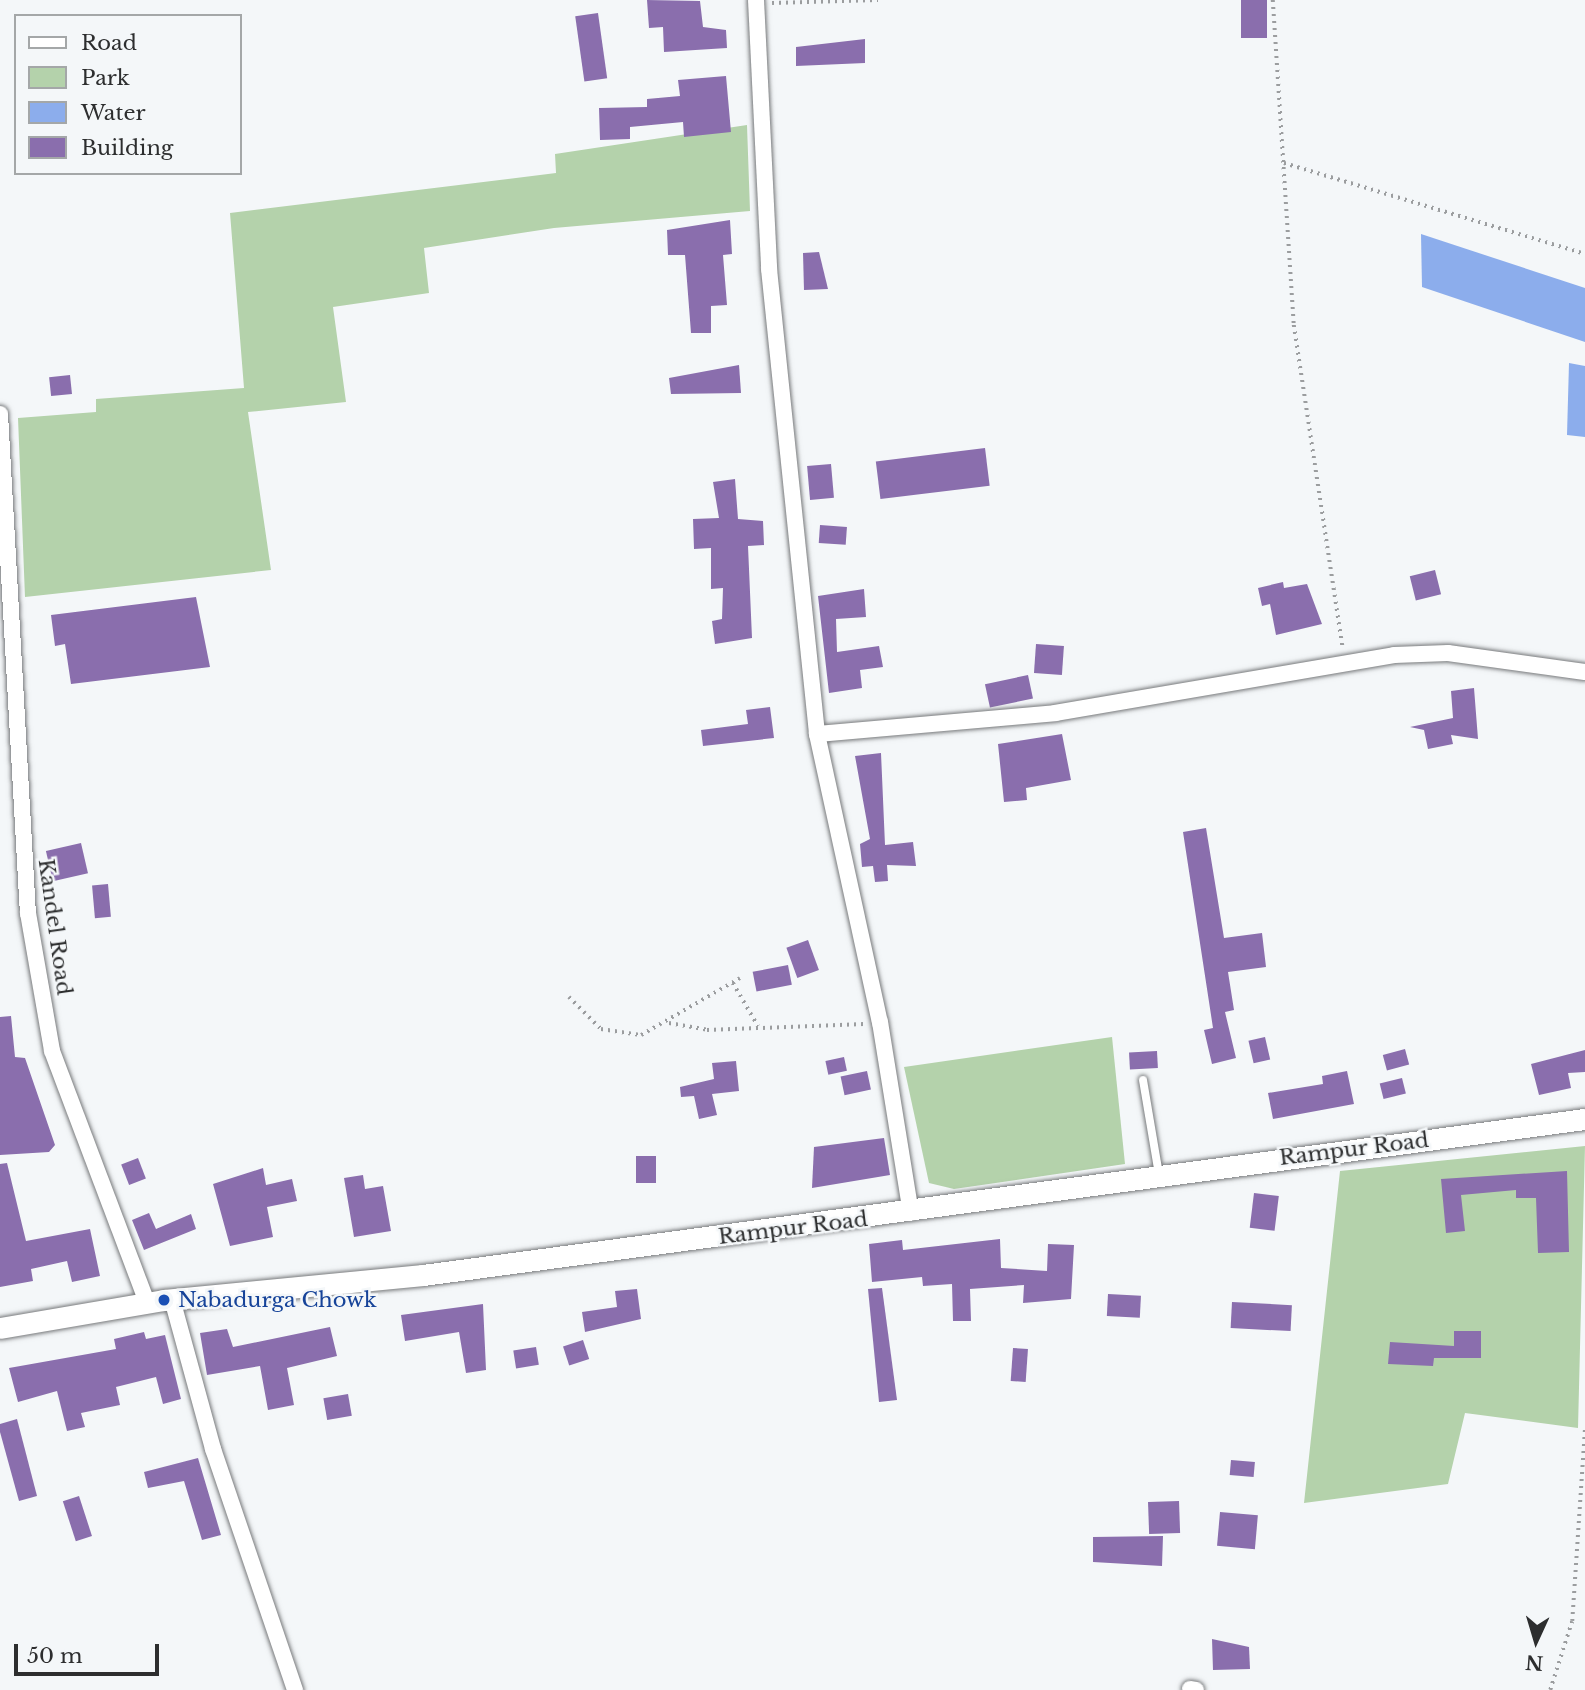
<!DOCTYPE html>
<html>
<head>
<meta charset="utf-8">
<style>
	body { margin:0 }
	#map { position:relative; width:1585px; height:1690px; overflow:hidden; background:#f4f7f9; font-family:"Libre Baskerville",serif }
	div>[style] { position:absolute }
	.green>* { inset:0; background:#b4d2ab }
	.water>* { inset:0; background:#8cadec }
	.building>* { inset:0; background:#8a6ead; transform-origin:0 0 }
	.path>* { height:3.5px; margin-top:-1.75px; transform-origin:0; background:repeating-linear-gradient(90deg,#9b9d9f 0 2px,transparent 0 7px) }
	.roads { filter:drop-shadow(0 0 2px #787a7c) drop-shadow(0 0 2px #787a7c) }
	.service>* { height:8px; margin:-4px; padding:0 4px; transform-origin:4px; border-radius:4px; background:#fff }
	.minor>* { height:16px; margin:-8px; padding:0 8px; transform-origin:8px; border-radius:8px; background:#fff }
	.secondary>* { height:21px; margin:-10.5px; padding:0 10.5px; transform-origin:10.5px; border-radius:10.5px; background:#fff }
	.dots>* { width:19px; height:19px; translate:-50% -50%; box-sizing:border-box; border:4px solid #f4f7f9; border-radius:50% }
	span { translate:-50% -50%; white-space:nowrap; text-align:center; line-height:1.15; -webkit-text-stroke:5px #f4f7f9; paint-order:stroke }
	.street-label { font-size:21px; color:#2d2e2f }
	.transit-label { font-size:21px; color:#164399 }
	.left { translate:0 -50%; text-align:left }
	.legend { position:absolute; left:14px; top:14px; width:228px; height:161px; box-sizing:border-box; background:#f4f7f9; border:2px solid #a4a7a8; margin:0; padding:9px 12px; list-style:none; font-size:21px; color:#2d2e2f }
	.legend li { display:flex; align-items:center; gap:14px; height:35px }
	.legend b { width:35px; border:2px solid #a4a7a8 }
	.north { position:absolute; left:1501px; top:1606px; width:70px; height:70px; -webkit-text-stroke:5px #f4f7f9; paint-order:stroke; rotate:184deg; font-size:19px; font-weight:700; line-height:28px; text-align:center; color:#2d2e2f }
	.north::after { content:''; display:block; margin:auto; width:24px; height:32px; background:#2d2e2f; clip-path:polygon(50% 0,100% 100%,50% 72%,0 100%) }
	.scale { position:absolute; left:14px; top:1644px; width:145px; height:32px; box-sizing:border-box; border:4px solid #2d2e2f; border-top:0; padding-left:9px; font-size:21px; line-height:24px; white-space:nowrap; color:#2d2e2f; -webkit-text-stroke:5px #f4f7f9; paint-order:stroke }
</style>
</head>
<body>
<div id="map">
	<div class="green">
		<i style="clip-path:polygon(747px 125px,750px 211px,554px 228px,424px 248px,429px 293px,333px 307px,346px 402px,248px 412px,271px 570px,25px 597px,18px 418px,96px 412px,96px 399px,244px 388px,230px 213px,556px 173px,555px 154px)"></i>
		<i style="clip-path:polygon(1112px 1037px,1125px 1164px,954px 1189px,929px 1183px,904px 1067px)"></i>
		<i style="clip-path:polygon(1585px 1146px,1578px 1428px,1465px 1413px,1448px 1484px,1304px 1503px,1340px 1171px)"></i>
	</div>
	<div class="water">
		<i style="clip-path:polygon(1421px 234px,1585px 288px,1585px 342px,1422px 287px)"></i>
		<i style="clip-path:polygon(1569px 363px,1585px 366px,1585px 437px,1567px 435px)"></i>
	</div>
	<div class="building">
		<i style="clip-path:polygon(647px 0,700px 1px,703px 27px,726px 30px,727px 48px,664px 52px,663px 27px,649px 28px)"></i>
		<i style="left:1241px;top:0;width:26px;height:38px"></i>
		<i style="left:598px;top:13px;width:66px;height:23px;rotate:82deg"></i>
		<i style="clip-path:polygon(865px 39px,865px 63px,796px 66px,796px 47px)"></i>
		<i style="clip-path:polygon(726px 76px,731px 132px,684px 137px,683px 122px,630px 127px,630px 139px,600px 140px,599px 108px,647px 107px,647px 99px,680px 96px,678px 80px)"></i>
		<i style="clip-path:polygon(730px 220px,732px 254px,723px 255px,727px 305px,711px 306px,711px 333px,691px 333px,685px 255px,668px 255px,667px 230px)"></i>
		<i style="clip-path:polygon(819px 252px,828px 289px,804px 290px,803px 253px)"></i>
		<i style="clip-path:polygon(739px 365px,741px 393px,671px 394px,669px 378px)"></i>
		<i style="left:70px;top:375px;width:19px;height:21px;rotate:84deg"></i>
		<i style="left:985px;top:448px;width:38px;height:110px;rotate:83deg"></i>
		<i style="left:831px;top:464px;width:34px;height:24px;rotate:85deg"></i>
		<i style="clip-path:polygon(735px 479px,738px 519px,763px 521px,764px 545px,748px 546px,752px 638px,715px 644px,712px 621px,722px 619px,723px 588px,711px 589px,711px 548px,694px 549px,693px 519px,719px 518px,713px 482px)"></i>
		<i style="left:820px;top:525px;width:27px;height:18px;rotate:4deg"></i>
		<i style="left:1435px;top:570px;width:25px;height:26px;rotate:76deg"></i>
		<i style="clip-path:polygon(1283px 582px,1284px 588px,1307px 584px,1322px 624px,1276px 635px,1270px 604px,1262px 606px,1258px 588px)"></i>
		<i style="clip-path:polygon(864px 589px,866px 617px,836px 619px,837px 652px,879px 646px,883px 667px,860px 670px,862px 688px,829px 693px,818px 596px)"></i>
		<i style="clip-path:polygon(196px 597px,210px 667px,71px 684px,65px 644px,55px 646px,51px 615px)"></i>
		<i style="left:1036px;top:644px;width:28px;height:29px;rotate:4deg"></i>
		<i style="left:1028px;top:675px;width:24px;height:44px;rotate:78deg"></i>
		<i style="clip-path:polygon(1474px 688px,1478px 739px,1451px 735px,1453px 744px,1428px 749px,1424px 730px,1410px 727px,1453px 718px,1451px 691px)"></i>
		<i style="clip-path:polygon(770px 707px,774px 738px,703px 746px,701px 730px,748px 724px,746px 710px)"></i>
		<i style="clip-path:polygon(1062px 734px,1071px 780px,1026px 788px,1027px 800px,1004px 802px,998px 744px)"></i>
		<i style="clip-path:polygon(881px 753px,885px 845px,913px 842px,916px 866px,887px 865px,888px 881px,875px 882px,873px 866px,862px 867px,860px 844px,870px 839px,855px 756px)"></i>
		<i style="clip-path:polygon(1206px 828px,1224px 938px,1262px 933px,1266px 967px,1228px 972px,1234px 1010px,1225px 1012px,1236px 1058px,1212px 1064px,1204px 1030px,1213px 1028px,1183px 832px)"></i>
		<i style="left:81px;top:843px;width:31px;height:36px;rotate:77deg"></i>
		<i style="left:108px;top:884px;width:33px;height:16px;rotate:85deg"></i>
		<i style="left:808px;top:940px;width:32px;height:23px;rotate:70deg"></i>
		<i style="left:788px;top:965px;width:20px;height:36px;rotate:79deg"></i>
		<i style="clip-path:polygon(11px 1016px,15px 1057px,25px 1058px,55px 1145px,49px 1152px,0 1155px,0 1017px)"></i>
		<i style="left:1265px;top:1037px;width:23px;height:17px;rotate:77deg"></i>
		<i style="left:1405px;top:1049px;width:16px;height:23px;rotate:75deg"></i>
		<i style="clip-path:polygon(1585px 1050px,1585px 1072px,1568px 1073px,1571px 1088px,1539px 1095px,1531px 1064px)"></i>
		<i style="left:1157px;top:1051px;width:17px;height:28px;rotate:87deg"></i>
		<i style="left:844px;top:1057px;width:14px;height:19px;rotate:78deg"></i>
		<i style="clip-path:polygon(736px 1061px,739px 1091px,712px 1094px,717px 1115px,699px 1119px,694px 1096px,681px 1097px,680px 1087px,714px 1079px,712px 1063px)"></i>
		<i style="left:867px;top:1071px;width:19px;height:27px;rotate:78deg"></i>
		<i style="clip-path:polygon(1347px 1071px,1354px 1104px,1273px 1119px,1268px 1093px,1323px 1084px,1322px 1076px)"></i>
		<i style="left:1402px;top:1078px;width:16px;height:23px;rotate:76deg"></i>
		<i style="clip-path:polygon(884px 1138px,890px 1175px,812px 1188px,814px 1147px)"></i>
		<i style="left:636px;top:1156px;width:20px;height:27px"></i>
		<i style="left:138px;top:1158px;width:22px;height:18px;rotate:69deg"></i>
		<i style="clip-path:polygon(7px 1163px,26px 1241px,90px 1229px,100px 1276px,72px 1282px,67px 1261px,31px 1269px,33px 1281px,0 1287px,0 1164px)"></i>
		<i style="clip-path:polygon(263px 1168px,266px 1185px,292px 1179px,297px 1201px,267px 1207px,273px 1237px,230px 1246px,213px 1184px)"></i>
		<i style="clip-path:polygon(1567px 1171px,1569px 1252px,1538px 1253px,1536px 1198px,1516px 1198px,1516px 1190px,1461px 1195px,1465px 1231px,1446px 1233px,1441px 1179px)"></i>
		<i style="clip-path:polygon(363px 1175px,365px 1189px,383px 1186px,391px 1231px,354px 1237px,344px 1178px)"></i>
		<i style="left:1254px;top:1193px;width:25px;height:35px;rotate:7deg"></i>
		<i style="clip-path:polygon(149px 1213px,156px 1229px,191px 1214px,196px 1229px,144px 1250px,132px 1220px)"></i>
		<i style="clip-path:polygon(1000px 1239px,1001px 1268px,1047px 1271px,1048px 1244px,1074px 1245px,1071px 1299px,1023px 1303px,1024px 1285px,970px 1289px,971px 1321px,953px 1321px,952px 1284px,923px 1286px,922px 1277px,872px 1282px,869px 1244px,902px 1240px,903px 1250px)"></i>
		<i style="clip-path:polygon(882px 1288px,897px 1400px,879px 1402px,868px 1289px)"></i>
		<i style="clip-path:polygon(637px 1289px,641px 1319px,585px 1332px,582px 1312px,617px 1307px,615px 1291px)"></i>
		<i style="left:1108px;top:1294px;width:33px;height:22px;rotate:3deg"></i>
		<i style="left:1232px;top:1302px;width:60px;height:26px;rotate:3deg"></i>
		<i style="clip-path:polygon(483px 1304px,486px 1370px,466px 1373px,459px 1332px,405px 1341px,401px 1315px)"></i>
		<i style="clip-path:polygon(330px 1327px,337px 1356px,287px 1368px,294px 1405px,268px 1410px,260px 1366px,207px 1375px,200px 1333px,227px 1329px,233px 1347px)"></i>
		<i style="clip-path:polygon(1454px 1331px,1481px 1331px,1481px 1358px,1434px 1358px,1433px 1366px,1388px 1364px,1390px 1342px,1454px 1346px)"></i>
		<i style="clip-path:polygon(144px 1332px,146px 1339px,165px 1335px,181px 1399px,163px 1404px,156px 1377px,116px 1387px,120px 1405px,81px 1413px,85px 1427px,67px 1431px,57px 1391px,18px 1402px,9px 1368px,116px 1349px,114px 1339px)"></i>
		<i style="left:583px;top:1340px;width:20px;height:21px;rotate:72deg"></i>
		<i style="left:536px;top:1347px;width:18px;height:23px;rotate:81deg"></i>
		<i style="left:1013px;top:1348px;width:15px;height:33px;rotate:4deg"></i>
		<i style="left:348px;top:1394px;width:22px;height:25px;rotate:80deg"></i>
		<i style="clip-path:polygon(17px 1419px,37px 1496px,19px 1501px,0 1432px,0 1424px)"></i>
		<i style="clip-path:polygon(198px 1458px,221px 1535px,202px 1540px,184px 1481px,148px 1488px,144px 1472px)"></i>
		<i style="left:1231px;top:1460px;width:24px;height:15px;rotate:5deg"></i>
		<i style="left:79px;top:1496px;width:42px;height:17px;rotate:72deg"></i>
		<i style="left:1179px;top:1501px;width:32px;height:31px;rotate:88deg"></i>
		<i style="left:1220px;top:1512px;width:38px;height:34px;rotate:5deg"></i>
		<i style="clip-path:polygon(1163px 1536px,1162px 1566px,1093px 1562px,1093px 1537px)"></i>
		<i style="clip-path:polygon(1212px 1639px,1249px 1647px,1250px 1669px,1213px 1670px)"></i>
	</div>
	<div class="path">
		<i style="left:1273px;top:0;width:326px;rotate:86.3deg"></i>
		<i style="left:1294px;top:325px;width:327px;rotate:81.4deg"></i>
		<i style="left:772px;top:3px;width:106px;rotate:-1.6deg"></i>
		<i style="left:1284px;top:163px;width:314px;rotate:16.8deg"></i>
		<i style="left:733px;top:983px;width:50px;rotate:59.8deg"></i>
		<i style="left:569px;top:997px;width:45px;rotate:45deg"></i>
		<i style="left:601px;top:1029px;width:40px;rotate:8.5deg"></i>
		<i style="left:641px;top:1035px;width:114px;rotate:-29.9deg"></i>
		<i style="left:669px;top:1023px;width:39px;rotate:10deg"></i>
		<i style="left:707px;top:1030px;width:157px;rotate:-2.2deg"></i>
		<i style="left:1550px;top:1690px;width:72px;rotate:-72.3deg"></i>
		<i style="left:1572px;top:1621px;width:194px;rotate:-86.2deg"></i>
	</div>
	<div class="roads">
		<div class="service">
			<i style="left:1143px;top:1080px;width:96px;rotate:80.4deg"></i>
		</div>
		<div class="minor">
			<i style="left:756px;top:0;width:269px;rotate:87.2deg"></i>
			<i style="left:769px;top:269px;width:467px;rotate:84.1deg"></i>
			<i style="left:817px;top:734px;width:295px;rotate:77.7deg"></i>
			<i style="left:880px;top:1022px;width:193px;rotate:80.8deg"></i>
			<i style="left:0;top:414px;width:500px;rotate:86.8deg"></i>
			<i style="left:28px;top:913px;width:140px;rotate:80.1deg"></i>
			<i style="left:52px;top:1051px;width:268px;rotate:69.3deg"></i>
			<i style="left:817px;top:734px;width:239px;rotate:-5deg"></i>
			<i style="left:1055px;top:713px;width:344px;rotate:-9.7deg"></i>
			<i style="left:1394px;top:655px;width:54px;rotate:-2.1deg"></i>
			<i style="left:1448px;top:653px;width:138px;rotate:7.9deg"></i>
			<i style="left:172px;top:1299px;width:156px;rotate:74.7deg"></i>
			<i style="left:213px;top:1449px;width:255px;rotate:71.2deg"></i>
			<i style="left:1190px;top:1689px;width:6px;rotate:9deg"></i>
		</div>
		<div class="secondary">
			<i style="left:0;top:1328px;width:166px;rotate:-9.7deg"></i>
			<i style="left:164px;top:1300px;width:260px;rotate:-5.5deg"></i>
			<i style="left:423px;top:1275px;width:1172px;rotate:-7.65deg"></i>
		</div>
	</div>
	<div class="dots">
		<i style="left:164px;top:1300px;background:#1a4fb4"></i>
	</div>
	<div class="street-label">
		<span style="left:55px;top:927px;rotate:82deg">Kandel Road</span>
		<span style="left:1354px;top:1149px;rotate:-7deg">Rampur Road</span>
		<span style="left:793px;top:1228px;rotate:-7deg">Rampur Road</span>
	</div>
	<div class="transit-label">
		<span class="left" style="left:178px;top:1300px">Nabadurga Chowk</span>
	</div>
	<ul class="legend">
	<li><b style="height:9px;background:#fff"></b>Road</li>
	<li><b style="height:19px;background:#b4d2ab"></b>Park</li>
	<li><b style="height:19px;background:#8cadec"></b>Water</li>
	<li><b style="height:19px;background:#8a6ead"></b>Building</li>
	</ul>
	<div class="north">N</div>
	<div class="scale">50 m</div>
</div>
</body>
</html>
